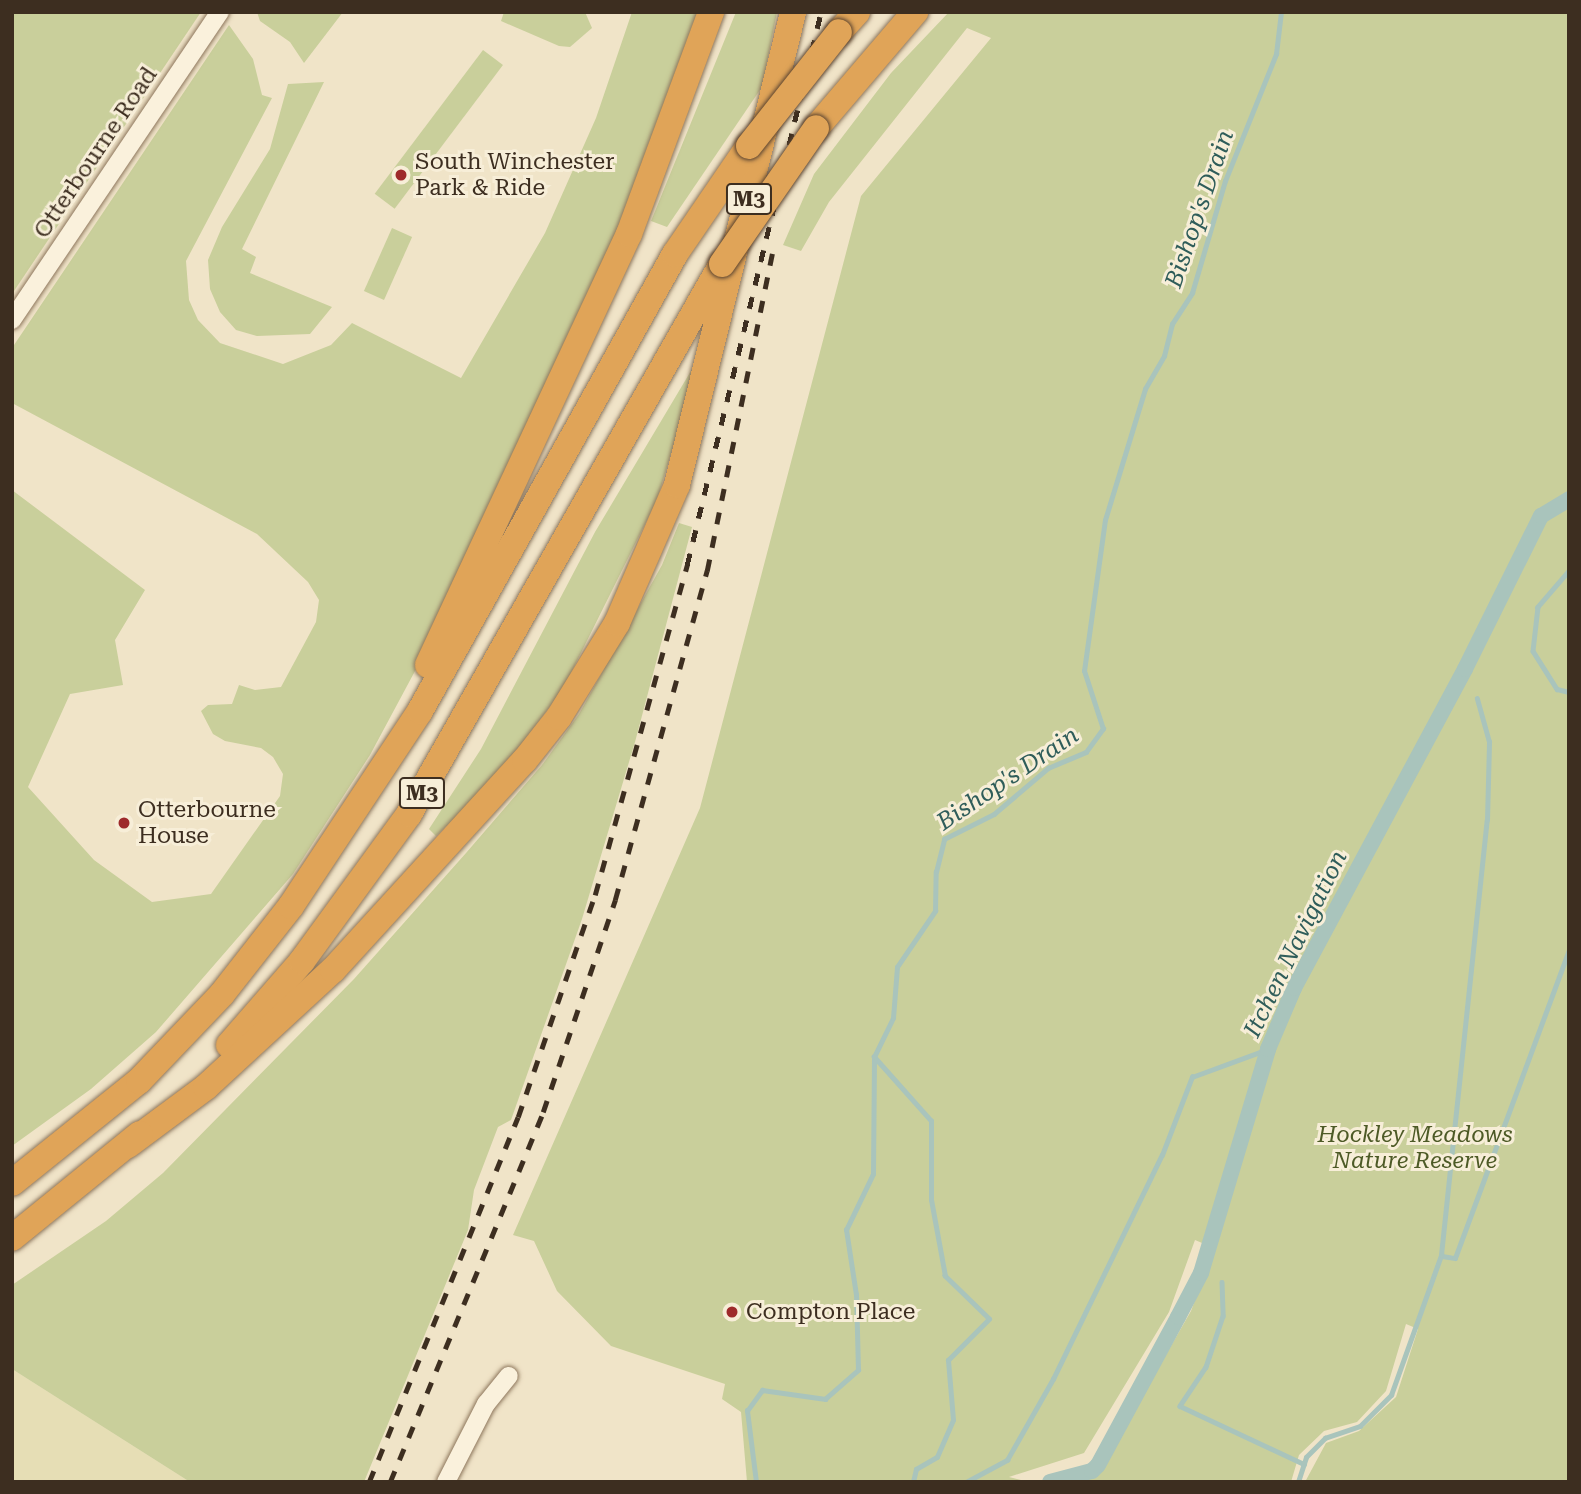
<!DOCTYPE html>
<html>
<head>
<meta charset="utf-8">
<style>
	body { margin:0 }
	#map { position:relative; width:1581px; height:1494px; overflow:hidden; background:#f0e4c8; font-family:"Roboto Serif",serif }
	div>[style] { position:absolute }
	.farmland>* { inset:0; background:#e6deb5 }
	.green>* { inset:0; background:#c9cf9b; transform-origin:0 0 }
	.stream>* { height:4.5px; margin:-2.25px; padding:0 2.25px; transform-origin:2.25px; border-radius:2.25px; background:#a9c4bc }
	.canal>* { height:16px; margin:-8px; padding:0 8px; transform-origin:8px; border-radius:8px; background:#a9c4bc }
	.roads { filter:drop-shadow(0 0 2px #8d765c) drop-shadow(0 0 2px #8d765c) }
	.minor>* { height:18px; margin:-9px; padding:0 9px; transform-origin:9px; border-radius:9px; background:#faf1dc }
	.highway>* { height:26px; margin:-13px; padding:0 13px; transform-origin:13px; border-radius:13px; background:#e0a458 }
	.rail>* { height:4.5px; margin-top:-2.25px; transform-origin:0; background:repeating-linear-gradient(90deg,#3d2e20 0 12px,transparent 0 24px) }
	.bridges { filter:drop-shadow(0 0 2px #5b4430) drop-shadow(0 0 2px #5b4430) }
	.highway-bridge>* { height:26px; margin:-13px; padding:0 13px; transform-origin:13px; border-radius:13px; background:#e0a458 }
	.dots>* { width:19px; height:19px; translate:-50% -50%; box-sizing:border-box; border:4px solid #f7eed8; border-radius:50% }
	span { translate:-50% -50%; white-space:nowrap; text-align:center; line-height:1.15; -webkit-text-stroke:6px #f7eed8; paint-order:stroke }
	.shield-label span { padding:2px 5px; background:#f7eed8; border:2px solid; border-radius:5px; -webkit-text-stroke-width:0 }
	.shield-label { font-size:21px; color:#3d2e20; font-weight:700 }
	.street-label { font-size:23px; color:#3d2e20 }
	.poi-label { font-size:23px; color:#3d2e20 }
	.left { translate:0 -50%; text-align:left }
	.park-label { font-size:23px; color:#4d5a26; font-style:italic }
	.water-label { font-size:24px; color:#2f5d5a; font-style:italic }
	.frame { position:absolute; inset:0; border:14px solid #3d2e20; pointer-events:none }
</style>
</head>
<body>
<div id="map">
	<div class="farmland">
		<i style="clip-path:polygon(12px 1369px,190px 1482px,12px 1482px)"></i>
	</div>
	<div class="green">
		<i style="clip-path:polygon(12px 12px,201px 12px,12px 294px)"></i>
		<i style="clip-path:polygon(257px 12px,343px 12px,304px 63px,290px 42px,260px 21px)"></i>
		<i style="clip-path:polygon(504px 12px,585px 12px,592px 28px,570px 47px,559px 46px,501px 21px)"></i>
		<i style="clip-path:polygon(632px 12px,700px 12px,628px 215px,422px 658px,370px 755px,293px 874px,156px 1032px,91px 1089px,12px 1146px,12px 490px,145px 590px,115px 640px,123px 685px,70px 694px,28px 787px,94px 860px,152px 902px,211px 894px,280px 796px,283px 774px,273px 757px,261px 748px,225px 741px,213px 734px,201px 711px,208px 705px,232px 704px,239px 685px,255px 690px,281px 687px,316px 622px,319px 600px,308px 582px,257px 534px,12px 403px,12px 348px,229px 25px,253px 59px,262px 95px,272px 98px,186px 261px,189px 300px,198px 320px,220px 343px,283px 364px,331px 345px,352px 323px,461px 378px,545px 233px,596px 118px)"></i>
		<i style="clip-path:polygon(736px 12px,777px 12px,762px 87px,667px 227px,651px 221px)"></i>
		<i style="clip-path:polygon(949px 12px,1569px 12px,1569px 1482px,1305px 1482px,1326px 1443px,1359px 1431px,1396px 1397px,1418px 1329px,1406px 1324px,1386px 1391px,1357px 1422px,1324px 1431px,1299px 1455px,1291px 1482px,1070px 1482px,1100px 1470px,1191px 1311px,1214px 1248px,1195px 1240px,1169px 1312px,1084px 1453px,1009px 1477px,1029px 1482px,747px 1482px,741px 1412px,722px 1399px,725px 1384px,611px 1346px,557px 1291px,534px 1241px,513px 1235px,700px 808px,861px 196px,991px 38px,967px 28px,829px 202px,801px 251px,783px 245px,814px 174px,891px 73px)"></i>
		<i style="left:483px;top:50px;width:25px;height:180px;rotate:37deg"></i>
		<i style="clip-path:polygon(324px 82px,242px 249px,256px 257px,250px 273px,332px 307px,310px 334px,257px 336px,236px 330px,220px 312px,210px 289px,208px 260px,222px 227px,270px 149px,288px 84px)"></i>
		<i style="left:392px;top:228px;width:22px;height:69px;rotate:24deg"></i>
		<i style="clip-path:polygon(701px 354px,657px 500px,563px 689px,496px 778px,436px 836px,429px 829px,481px 749px,595px 532px)"></i>
		<i style="clip-path:polygon(679px 523px,692px 527px,635px 742px,582px 919px,511px 1120px,498px 1127px,474px 1190px,468px 1230px,364px 1482px,190px 1482px,12px 1369px,12px 1285px,106px 1221px,163px 1173px,354px 979px,466px 853px,542px 765px,579px 714px,662px 565px)"></i>
	</div>
	<div class="stream">
		<i style="left:1569px;top:571px;width:48px;rotate:130.7deg"></i>
		<i style="left:1538px;top:607px;width:44px;rotate:96.5deg"></i>
		<i style="left:1533px;top:651px;width:45px;rotate:57.7deg"></i>
		<i style="left:1557px;top:689px;width:12px;rotate:14deg"></i>
		<i style="left:1442px;top:1256px;width:13px;rotate:9deg"></i>
		<i style="left:1455px;top:1258px;width:328px;rotate:-69.7deg"></i>
		<i style="left:1222px;top:1282px;width:34px;rotate:88deg"></i>
		<i style="left:1223px;top:1316px;width:54px;rotate:108.4deg"></i>
		<i style="left:1206px;top:1367px;width:47px;rotate:123.7deg"></i>
		<i style="left:1180px;top:1406px;width:137px;rotate:25.1deg"></i>
		<i style="left:756px;top:1482px;width:72px;rotate:-97.2deg"></i>
		<i style="left:747px;top:1411px;width:26px;rotate:-54deg"></i>
		<i style="left:762px;top:1390px;width:64px;rotate:8.1deg"></i>
		<i style="left:825px;top:1399px;width:44px;rotate:-41.3deg"></i>
		<i style="left:858px;top:1370px;width:75px;rotate:-91.5deg"></i>
		<i style="left:856px;top:1295px;width:66px;rotate:-98.7deg"></i>
		<i style="left:846px;top:1230px;width:62px;rotate:-64.3deg"></i>
		<i style="left:873px;top:1174px;width:116px;rotate:-89.5deg"></i>
		<i style="left:913px;top:1482px;width:13px;rotate:-77deg"></i>
		<i style="left:916px;top:1469px;width:24px;rotate:-30deg"></i>
		<i style="left:937px;top:1457px;width:40px;rotate:-66.6deg"></i>
		<i style="left:953px;top:1420px;width:60px;rotate:-94.8deg"></i>
		<i style="left:948px;top:1360px;width:58px;rotate:-45deg"></i>
		<i style="left:989px;top:1319px;width:62px;rotate:-135.7deg"></i>
		<i style="left:945px;top:1276px;width:77px;rotate:-100.4deg"></i>
		<i style="left:931px;top:1200px;width:79px;rotate:-90deg"></i>
		<i style="left:931px;top:1121px;width:86px;rotate:-131.7deg"></i>
		<i style="left:874px;top:1057px;width:43px;rotate:-64deg"></i>
		<i style="left:893px;top:1018px;width:51px;rotate:-85.5deg"></i>
		<i style="left:897px;top:967px;width:68px;rotate:-55.8deg"></i>
		<i style="left:935px;top:911px;width:39px;rotate:-89deg"></i>
		<i style="left:936px;top:872px;width:34px;rotate:-76deg"></i>
		<i style="left:944px;top:839px;width:56px;rotate:-26.6deg"></i>
		<i style="left:994px;top:814px;width:71px;rotate:-40.4deg"></i>
		<i style="left:1048px;top:768px;width:41px;rotate:-22.8deg"></i>
		<i style="left:1086px;top:752px;width:29px;rotate:-54deg"></i>
		<i style="left:1103px;top:729px;width:61px;rotate:-108.1deg"></i>
		<i style="left:1084px;top:671px;width:152px;rotate:-82.1deg"></i>
		<i style="left:1105px;top:520px;width:137px;rotate:-73deg"></i>
		<i style="left:1145px;top:389px;width:38px;rotate:-60deg"></i>
		<i style="left:1164px;top:356px;width:33px;rotate:-76deg"></i>
		<i style="left:1172px;top:324px;width:37px;rotate:-57deg"></i>
		<i style="left:1192px;top:293px;width:117px;rotate:-73.6deg"></i>
		<i style="left:1225px;top:181px;width:137px;rotate:-68.1deg"></i>
		<i style="left:1276px;top:54px;width:42px;rotate:-83.2deg"></i>
		<i style="left:966px;top:1482px;width:47px;rotate:-28.2deg"></i>
		<i style="left:1007px;top:1460px;width:93px;rotate:-60.4deg"></i>
		<i style="left:1053px;top:1379px;width:249px;rotate:-64.1deg"></i>
		<i style="left:1162px;top:1155px;width:84px;rotate:-69deg"></i>
		<i style="left:1192px;top:1077px;width:81px;rotate:-20.2deg"></i>
		<i style="left:1298px;top:1482px;width:26px;rotate:-72deg"></i>
		<i style="left:1306px;top:1457px;width:27px;rotate:-45deg"></i>
		<i style="left:1325px;top:1438px;width:37px;rotate:-19deg"></i>
		<i style="left:1360px;top:1426px;width:44px;rotate:-45deg"></i>
		<i style="left:1391px;top:1395px;width:149px;rotate:-70.3deg"></i>
		<i style="left:1441px;top:1255px;width:437px;rotate:-84deg"></i>
		<i style="left:1487px;top:820px;width:78px;rotate:-88.5deg"></i>
		<i style="left:1489px;top:742px;width:45px;rotate:-105.6deg"></i>
	</div>
	<div class="canal">
		<i style="left:1050px;top:1482px;width:43px;rotate:-14.7deg"></i>
		<i style="left:1092px;top:1471px;width:8px;rotate:-45deg"></i>
		<i style="left:1098px;top:1465px;width:168px;rotate:-61.6deg"></i>
		<i style="left:1178px;top:1317px;width:50px;rotate:-62.4deg"></i>
		<i style="left:1201px;top:1273px;width:234px;rotate:-73.3deg"></i>
		<i style="left:1268px;top:1049px;width:66px;rotate:-66.9deg"></i>
		<i style="left:1294px;top:988px;width:362px;rotate:-61.8deg"></i>
		<i style="left:1465px;top:669px;width:171px;rotate:-63.6deg"></i>
		<i style="left:1541px;top:516px;width:33px;rotate:-31deg"></i>
	</div>
	<div class="roads">
		<div class="minor">
			<i style="left:12px;top:320px;width:372px;rotate:-56deg"></i>
			<i style="left:446px;top:1482px;width:88px;rotate:-62.9deg"></i>
			<i style="left:486px;top:1404px;width:36px;rotate:-51deg"></i>
		</div>
		<div class="highway">
			<i style="left:839px;top:32px;width:27px;rotate:-48deg"></i>
			<i style="left:816px;top:128px;width:153px;rotate:-49.5deg"></i>
			<i style="left:428px;top:665px;width:476px;rotate:-65deg"></i>
			<i style="left:629px;top:234px;width:237px;rotate:-69.7deg"></i>
			<i style="left:229px;top:1045px;width:111px;rotate:-49deg"></i>
			<i style="left:302px;top:961px;width:182px;rotate:-53.9deg"></i>
			<i style="left:409px;top:814px;width:633px;rotate:-60.36deg"></i>
			<i style="left:128px;top:1145px;width:97px;rotate:-36.6deg"></i>
			<i style="left:206px;top:1087px;width:173px;rotate:-42.7deg"></i>
			<i style="left:333px;top:970px;width:285px;rotate:-47.6deg"></i>
			<i style="left:525px;top:760px;width:55px;rotate:-51.7deg"></i>
			<i style="left:559px;top:717px;width:110px;rotate:-58.3deg"></i>
			<i style="left:617px;top:623px;width:150px;rotate:-66.5deg"></i>
			<i style="left:677px;top:485px;width:487px;rotate:-76.2deg"></i>
			<i style="left:12px;top:1183px;width:163px;rotate:-38.8deg"></i>
			<i style="left:139px;top:1081px;width:120px;rotate:-46.3deg"></i>
			<i style="left:222px;top:994px;width:112px;rotate:-51.9deg"></i>
			<i style="left:291px;top:906px;width:234px;rotate:-56.5deg"></i>
			<i style="left:420px;top:711px;width:523px;rotate:-60.84deg"></i>
			<i style="left:675px;top:254px;width:131px;rotate:-55.6deg"></i>
			<i style="left:12px;top:1238px;width:165px;rotate:-39.1deg"></i>
		</div>
	</div>
	<div class="rail">
		<i style="left:369px;top:1482px;width:394px;rotate:-67.8deg"></i>
		<i style="left:518px;top:1117px;width:235px;rotate:-70.9deg"></i>
		<i style="left:595px;top:895px;width:343px;rotate:-74.4deg"></i>
		<i style="left:687px;top:565px;width:569px;rotate:-76.38deg"></i>
		<i style="left:390px;top:1482px;width:400px;rotate:-67.5deg"></i>
		<i style="left:543px;top:1112px;width:224px;rotate:-71.2deg"></i>
		<i style="left:615px;top:900px;width:342px;rotate:-74.4deg"></i>
		<i style="left:707px;top:571px;width:329px;rotate:-78.4deg"></i>
	</div>
	<div class="bridges">
		<div class="highway-bridge">
			<i style="left:749px;top:146px;width:145px;rotate:-51.7deg"></i>
			<i style="left:722px;top:264px;width:165px;rotate:-55.3deg"></i>
		</div>
	</div>
	<div class="dots">
		<i style="left:401px;top:175px;background:#9e2a2b"></i>
		<i style="left:124px;top:823px;background:#9e2a2b"></i>
		<i style="left:732px;top:1312px;background:#9e2a2b"></i>
	</div>
	<div class="shield-label">
		<span style="left:749px;top:199px">M3</span>
		<span style="left:422px;top:793px">M3</span>
	</div>
	<div class="street-label">
		<span style="left:96px;top:153px;rotate:-56deg">Otterbourne Road</span>
	</div>
	<div class="poi-label">
		<span class="left" style="left:415px;top:175px">South Winchester<br>Park &amp; Ride</span>
		<span class="left" style="left:138px;top:823px">Otterbourne<br>House</span>
		<span class="left" style="left:746px;top:1312px">Compton Place</span>
	</div>
	<div class="park-label">
		<span style="left:1415px;top:1148px">Hockley Meadows<br>Nature Reserve</span>
	</div>
	<div class="water-label">
		<span style="left:1200px;top:209px;rotate:-71deg">Bishop's Drain</span>
		<span style="left:1008px;top:779px;rotate:-34deg">Bishop's Drain</span>
		<span style="left:1296px;top:944px;rotate:-64deg">Itchen Navigation</span>
	</div>
	<div class="frame"></div>
</div>
</body>
</html>
